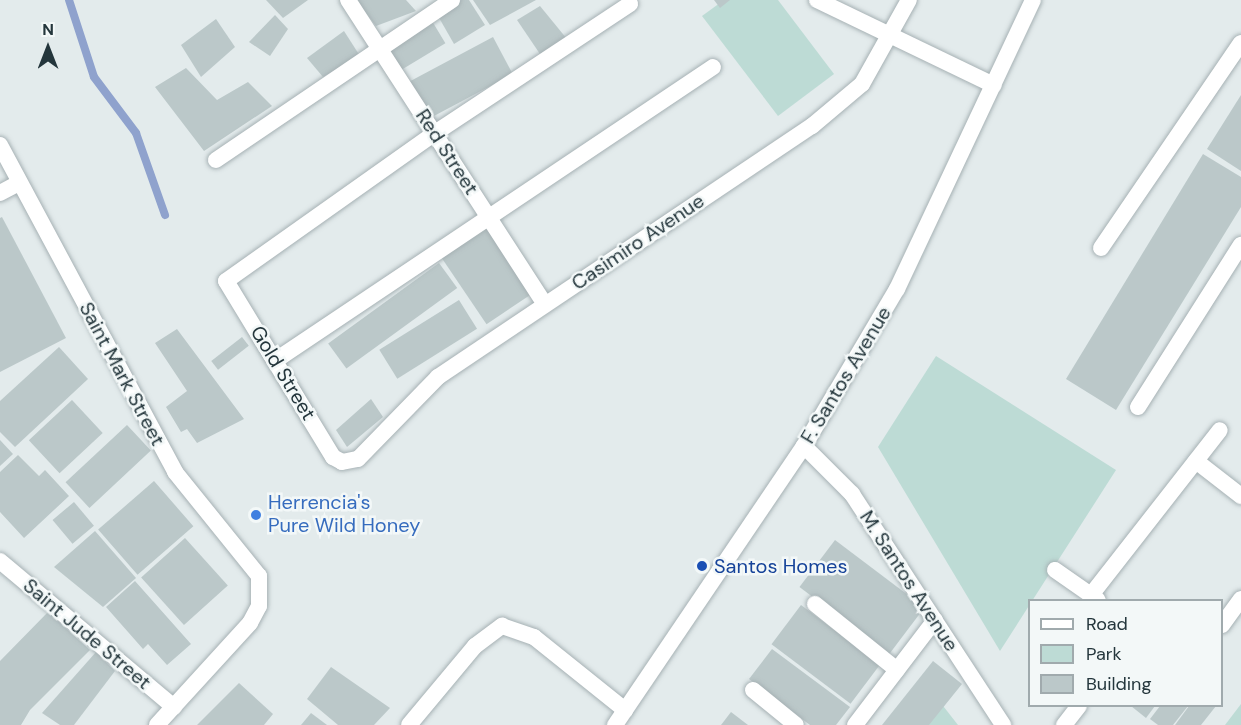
<!DOCTYPE html>
<html>
<head>
<meta charset="utf-8">
<style>
	body { margin:0 }
	#map { position:relative; width:1241px; height:725px; overflow:hidden; background:#e3ebec; font-family:"DM Sans",sans-serif }
	div>[style] { position:absolute }
	.green>* { inset:0; background:#bddbd5 }
	.stream>* { height:8px; margin:-4px; padding:0 4px; transform-origin:4px; border-radius:4px; background:#8fa2cd }
	.building>* { inset:0; background:#bbc8c9; transform-origin:0 0 }
	.roads { filter:drop-shadow(0 0 2px #a6b1b4) drop-shadow(0 0 2px #a6b1b4) }
	.service>* { height:16px; margin:-8px; padding:0 8px; transform-origin:8px; border-radius:8px; background:#fff }
	.minor>* { height:16px; margin:-8px; padding:0 8px; transform-origin:8px; border-radius:8px; background:#fff }
	.tertiary>* { height:16px; margin:-8px; padding:0 8px; transform-origin:8px; border-radius:8px; background:#fff }
	.dots>* { width:16px; height:16px; translate:-50% -50%; box-sizing:border-box; border:3px solid #f3f8f8; border-radius:50% }
	span { translate:-50% -50%; white-space:nowrap; text-align:center; line-height:1.15; -webkit-text-stroke:5px #f3f8f8; paint-order:stroke }
	.street-label { font-size:20px; color:#24363c }
	.shop-label { font-size:20px; color:#366cbe }
	.left { translate:0 -50%; text-align:left }
	.transit-label { font-size:20px; color:#164399 }
	.legend { position:absolute; left:1028px; top:599px; width:195px; height:108px; box-sizing:border-box; background:#f3f8f8; border:2px solid #a0aaad; margin:0; padding:8px 10px; list-style:none; font-size:18px; color:#24363c }
	.legend li { display:flex; align-items:center; gap:12px; height:30px }
	.legend b { width:30px; border:2px solid #a0aaad }
	.north { position:absolute; left:18px; top:18px; width:60px; height:60px; -webkit-text-stroke:4px #f3f8f8; paint-order:stroke; rotate:0deg; font-size:16px; font-weight:700; line-height:24px; text-align:center; color:#24363c }
	.north::after { content:''; display:block; margin:auto; width:21px; height:27px; background:#24363c; clip-path:polygon(50% 0,100% 100%,50% 72%,0 100%) }
</style>
</head>
<body>
<div id="map">
	<div class="green">
		<i style="clip-path:polygon(724px 0,778px 0,834px 74px,778px 116px,702px 16px)"></i>
		<i style="clip-path:polygon(936px 356px,1116px 470px,1000px 651px,878px 447px)"></i>
		<i style="clip-path:polygon(940px 702px,958px 725px,923px 725px)"></i>
		<i style="clip-path:polygon(1241px 704px,1241px 725px,1225px 725px)"></i>
	</div>
	<div class="stream">
		<i style="left:69px;top:0;width:81px;rotate:72deg"></i>
		<i style="left:94px;top:77px;width:70px;rotate:53.1deg"></i>
		<i style="left:136px;top:133px;width:87px;rotate:70.5deg"></i>
	</div>
	<div class="building">
		<i style="clip-path:polygon(266px 0,308px 0,283px 18px)"></i>
		<i style="clip-path:polygon(356px 0,406px 0,416px 11px,376px 26px)"></i>
		<i style="clip-path:polygon(461px 0,469px 0,485px 25px,454px 44px,438px 16px)"></i>
		<i style="clip-path:polygon(473px 0,536px 0,490px 25px)"></i>
		<i style="clip-path:polygon(714px 0,730px 0,720px 8px)"></i>
		<i style="clip-path:polygon(540px 6px,567px 39px,542px 57px,517px 20px)"></i>
		<i style="clip-path:polygon(275px 15px,288px 29px,270px 56px,249px 42px)"></i>
		<i style="clip-path:polygon(216px 19px,235px 47px,201px 77px,181px 45px)"></i>
		<i style="left:432px;top:21px;width:26px;height:56px;rotate:59deg"></i>
		<i style="clip-path:polygon(344px 31px,360px 56px,323px 77px,307px 58px)"></i>
		<i style="left:493px;top:37px;width:42px;height:94px;rotate:62deg"></i>
		<i style="clip-path:polygon(186px 68px,217px 100px,248px 82px,272px 106px,204px 151px,155px 87px)"></i>
		<i style="clip-path:polygon(1241px 95px,1241px 171px,1207px 149px)"></i>
		<i style="clip-path:polygon(1203px 154px,1241px 177px,1241px 207px,1116px 410px,1066px 379px)"></i>
		<i style="clip-path:polygon(2px 217px,66px 338px,0 372px,0 218px)"></i>
		<i style="left:486px;top:227px;width:81px;height:54px;rotate:56deg"></i>
		<i style="left:439px;top:263px;width:31px;height:137px;rotate:54deg"></i>
		<i style="left:459px;top:300px;width:34px;height:94px;rotate:58deg"></i>
		<i style="clip-path:polygon(177px 329px,244px 419px,197px 443px,187px 429px,181px 432px,166px 407px,187px 391px,155px 343px)"></i>
		<i style="left:242px;top:337px;width:11px;height:39px;rotate:52deg"></i>
		<i style="clip-path:polygon(59px 347px,88px 379px,15px 447px,0 432px,0 401px)"></i>
		<i style="clip-path:polygon(371px 399px,383px 417px,347px 447px,336px 430px)"></i>
		<i style="left:72px;top:400px;width:45px;height:59px;rotate:47deg"></i>
		<i style="left:127px;top:425px;width:35px;height:84px;rotate:47deg"></i>
		<i style="clip-path:polygon(0 440px,13px 454px,0 466px)"></i>
		<i style="clip-path:polygon(18px 455px,39px 476px,45px 470px,69px 496px,24px 538px,0 512px,0 472px)"></i>
		<i style="left:154px;top:481px;width:60px;height:74px;rotate:49deg"></i>
		<i style="left:74px;top:502px;width:31px;height:28px;rotate:50deg"></i>
		<i style="clip-path:polygon(95px 531px,136px 578px,103px 607px,54px 567px)"></i>
		<i style="left:185px;top:538px;width:64px;height:59px;rotate:48deg"></i>
		<i style="left:835px;top:540px;width:112px;height:59px;rotate:37deg"></i>
		<i style="clip-path:polygon(135px 581px,191px 644px,167px 665px,148px 644px,143px 649px,106px 607px)"></i>
		<i style="left:801px;top:605px;width:99px;height:49px;rotate:37deg"></i>
		<i style="clip-path:polygon(48px 612px,90px 650px,30px 710px,21px 725px,0 725px,0 661px)"></i>
		<i style="clip-path:polygon(772px 649px,850px 707px,836px 725px,810px 725px,749px 679px)"></i>
		<i style="clip-path:polygon(96px 652px,115px 671px,74px 725px,60px 725px,42px 713px)"></i>
		<i style="clip-path:polygon(933px 661px,962px 684px,929px 725px,882px 725px)"></i>
		<i style="clip-path:polygon(331px 667px,390px 708px,374px 725px,338px 725px,307px 699px)"></i>
		<i style="clip-path:polygon(239px 683px,273px 714px,264px 725px,197px 725px)"></i>
		<i style="clip-path:polygon(1131px 706px,1155px 706px,1146px 718px)"></i>
		<i style="clip-path:polygon(1160px 706px,1188px 706px,1173px 725px,1158px 725px,1150px 719px)"></i>
		<i style="clip-path:polygon(1189px 706px,1216px 706px,1201px 725px,1175px 725px)"></i>
		<i style="clip-path:polygon(731px 712px,748px 725px,721px 725px)"></i>
		<i style="clip-path:polygon(311px 713px,327px 725px,301px 725px)"></i>
	</div>
	<div class="roads">
		<div class="service">
			<i style="left:216px;top:160px;width:285px;rotate:-34.1deg"></i>
			<i style="left:226px;top:281px;width:256px;rotate:-35.3deg"></i>
			<i style="left:435px;top:133px;width:234px;rotate:-33.5deg"></i>
			<i style="left:276px;top:360px;width:526px;rotate:-33.84deg"></i>
			<i style="left:815px;top:604px;width:105px;rotate:38.8deg"></i>
			<i style="left:753px;top:690px;width:55px;rotate:39.1deg"></i>
			<i style="left:855px;top:725px;width:132px;rotate:-52.7deg"></i>
		</div>
		<div class="minor">
			<i style="left:348px;top:0;width:362px;rotate:57.1deg"></i>
			<i style="left:817px;top:0;width:196px;rotate:25.7deg"></i>
			<i style="left:0;top:145px;width:371px;rotate:61.8deg"></i>
			<i style="left:175px;top:472px;width:134px;rotate:51.1deg"></i>
			<i style="left:259px;top:576px;width:30px;rotate:90deg"></i>
			<i style="left:259px;top:606px;width:19px;rotate:118deg"></i>
			<i style="left:250px;top:623px;width:138px;rotate:132.4deg"></i>
			<i style="left:0;top:193px;width:21px;rotate:-28deg"></i>
			<i style="left:1101px;top:248px;width:248px;rotate:-55.7deg"></i>
			<i style="left:226px;top:281px;width:206px;rotate:58.7deg"></i>
			<i style="left:333px;top:457px;width:10px;rotate:29deg"></i>
			<i style="left:342px;top:462px;width:16px;rotate:-11deg"></i>
			<i style="left:358px;top:459px;width:115px;rotate:-45.7deg"></i>
			<i style="left:438px;top:377px;width:450px;rotate:-33.9deg"></i>
			<i style="left:812px;top:126px;width:65px;rotate:-40deg"></i>
			<i style="left:862px;top:84px;width:96px;rotate:-60.8deg"></i>
			<i style="left:1138px;top:407px;width:192px;rotate:-57.6deg"></i>
			<i style="left:804px;top:446px;width:68px;rotate:45deg"></i>
			<i style="left:852px;top:494px;width:276px;rotate:56.8deg"></i>
			<i style="left:1196px;top:461px;width:57px;rotate:37.9deg"></i>
			<i style="left:0;top:561px;width:227px;rotate:40deg"></i>
			<i style="left:1055px;top:570px;width:52px;rotate:34.9deg"></i>
			<i style="left:1091px;top:595px;width:209px;rotate:-52deg"></i>
			<i style="left:1222px;top:625px;width:32px;rotate:-54deg"></i>
			<i style="left:409px;top:725px;width:103px;rotate:-50.1deg"></i>
			<i style="left:475px;top:646px;width:34px;rotate:-37deg"></i>
			<i style="left:502px;top:626px;width:34px;rotate:19deg"></i>
			<i style="left:534px;top:637px;width:117px;rotate:38.7deg"></i>
			<i style="left:1064px;top:725px;width:24px;rotate:-52deg"></i>
		</div>
		<div class="tertiary">
			<i style="left:615px;top:725px;width:337px;rotate:-55.9deg"></i>
			<i style="left:804px;top:446px;width:182px;rotate:-59.4deg"></i>
			<i style="left:897px;top:289px;width:319px;rotate:-64.8deg"></i>
		</div>
	</div>
	<div class="dots">
		<i style="left:256px;top:515px;background:#3f7fe0"></i>
		<i style="left:702px;top:566px;background:#1a4fb4"></i>
	</div>
	<div class="street-label">
		<span style="left:447px;top:152px;rotate:57deg">Red Street</span>
		<span style="left:638px;top:242px;rotate:-34deg">Casimiro Avenue</span>
		<span style="left:283px;top:373px;rotate:59deg">Gold Street</span>
		<span style="left:122px;top:374px;rotate:62deg">Saint Mark Street</span>
		<span style="left:846px;top:375px;rotate:-59deg">F. Santos Avenue</span>
		<span style="left:909px;top:581px;rotate:57deg">M. Santos Avenue</span>
		<span style="left:87px;top:634px;rotate:40deg">Saint Jude Street</span>
	</div>
	<div class="shop-label">
		<span class="left" style="left:268px;top:514px">Herrencia's<br>Pure Wild Honey</span>
	</div>
	<div class="transit-label">
		<span class="left" style="left:714px;top:566px">Santos Homes</span>
	</div>
	<ul class="legend">
	<li><b style="height:8px;background:#fff"></b>Road</li>
	<li><b style="height:16px;background:#bddbd5"></b>Park</li>
	<li><b style="height:16px;background:#bbc8c9"></b>Building</li>
	</ul>
	<div class="north">N</div>
</div>
</body>
</html>
